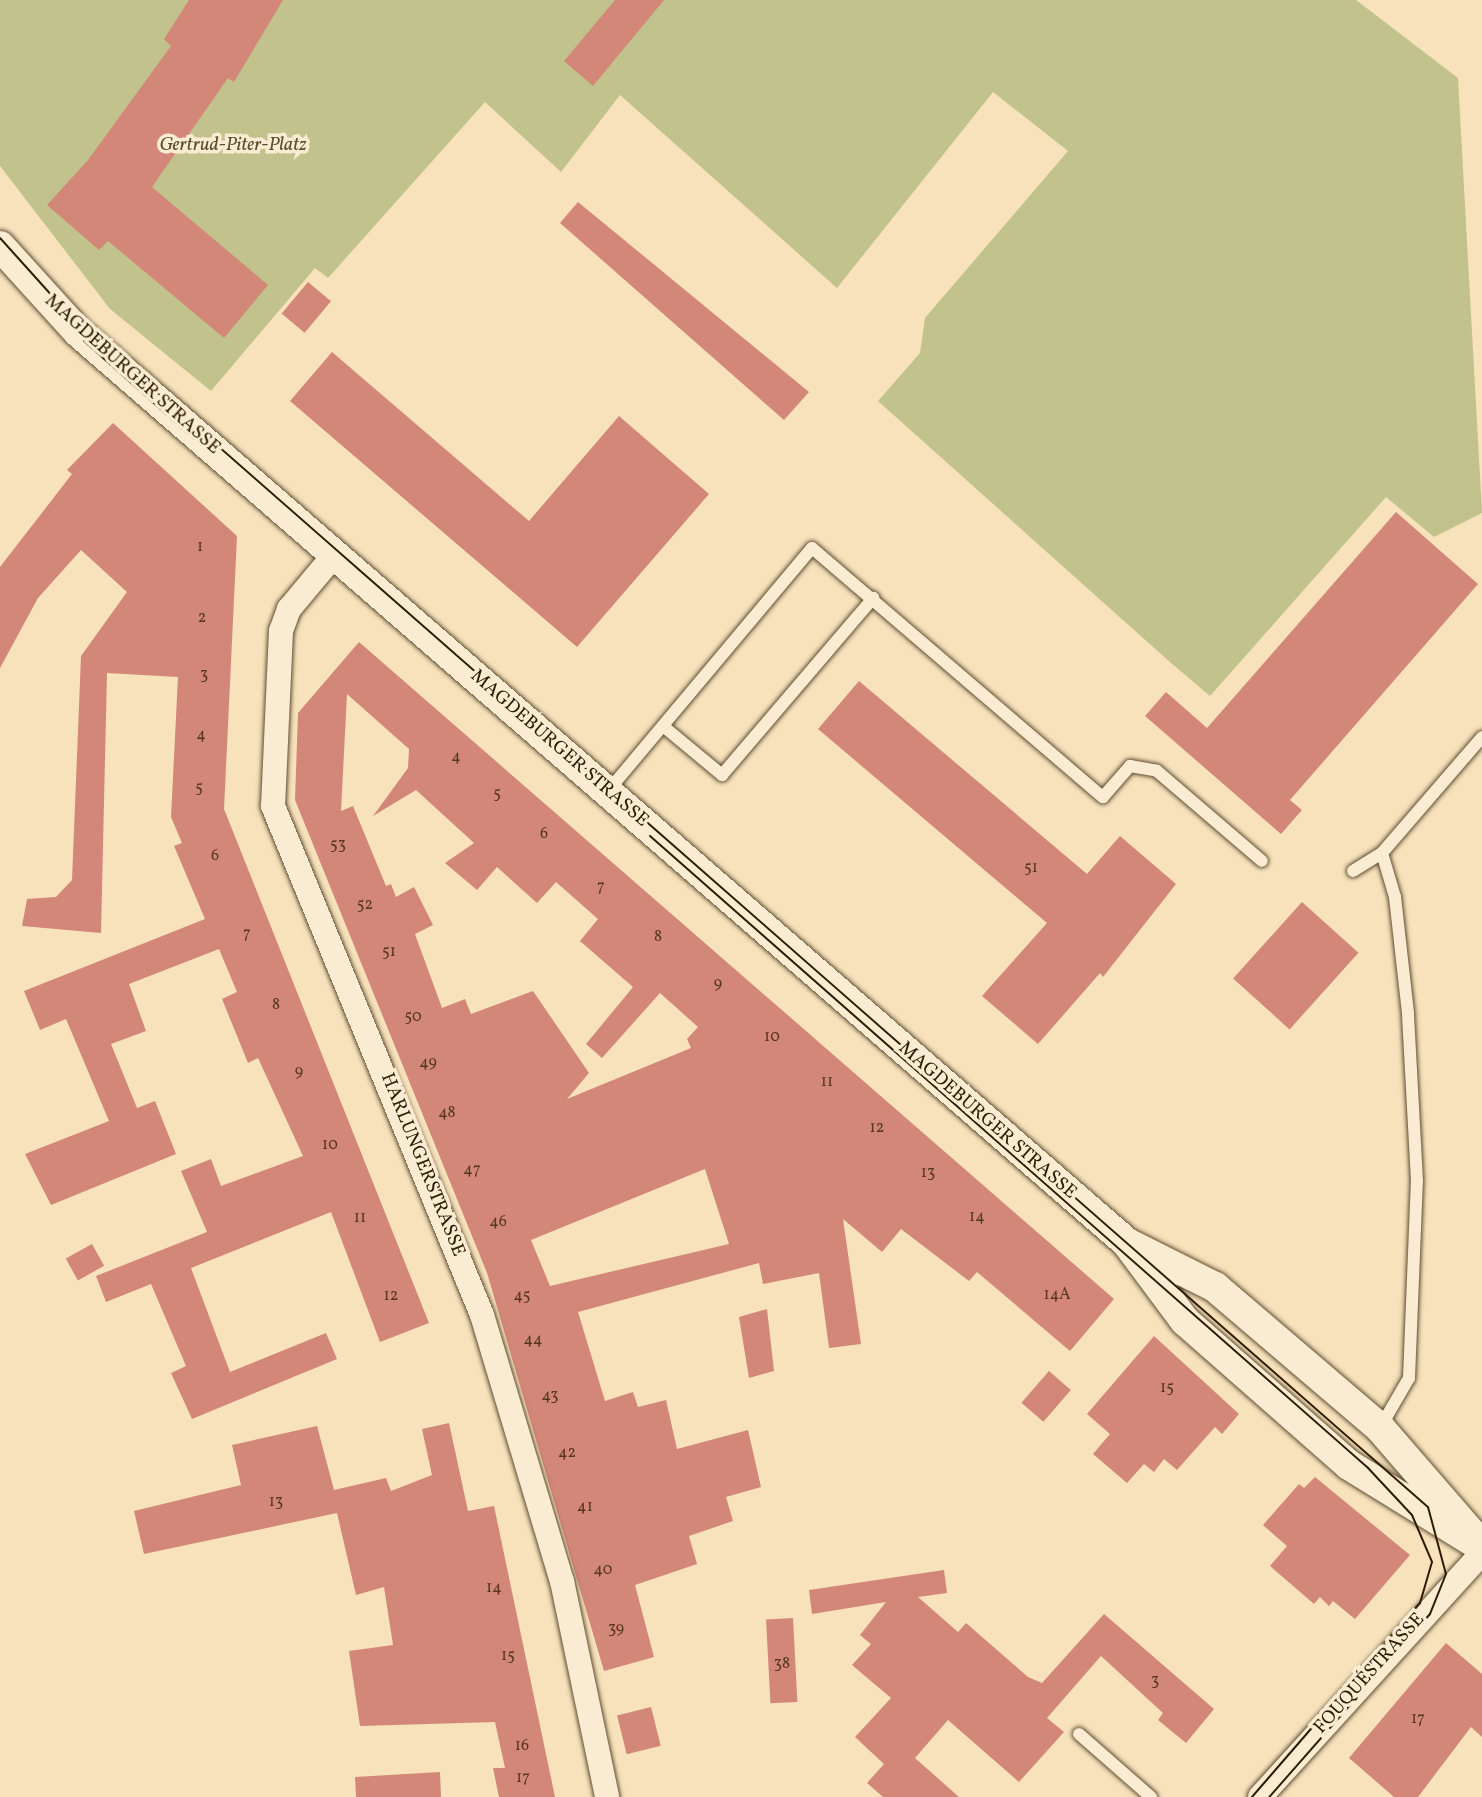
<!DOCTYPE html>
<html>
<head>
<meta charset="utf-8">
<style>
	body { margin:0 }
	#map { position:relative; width:1482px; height:1797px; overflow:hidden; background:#f7e2bc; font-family:Vollkorn,serif }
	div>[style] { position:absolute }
	.green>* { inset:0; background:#c2c28d }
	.building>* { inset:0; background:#d38778; transform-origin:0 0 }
	.roads { filter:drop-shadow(0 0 2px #604e32) drop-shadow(0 0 2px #604e32) }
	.service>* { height:12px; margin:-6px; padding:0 6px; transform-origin:6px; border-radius:6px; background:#faecd3 }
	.minor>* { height:24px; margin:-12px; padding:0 12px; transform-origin:12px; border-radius:12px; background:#faecd3 }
	.tertiary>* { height:30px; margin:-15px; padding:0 15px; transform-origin:15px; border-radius:15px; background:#faecd3 }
	.tram>* { height:2px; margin:-1px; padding:0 1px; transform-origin:1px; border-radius:1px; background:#2e1c04 }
	span { translate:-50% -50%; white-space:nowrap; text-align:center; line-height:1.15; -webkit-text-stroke:7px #faecd3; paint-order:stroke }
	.number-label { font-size:16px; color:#573721 }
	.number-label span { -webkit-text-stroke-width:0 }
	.park-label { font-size:19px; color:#5a4e2d; font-style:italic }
	.street-label { font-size:19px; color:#2e1c04 }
</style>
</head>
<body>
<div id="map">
	<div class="green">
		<i style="clip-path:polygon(0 0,1356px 0,1458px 78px,1482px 513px,1434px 537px,1386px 497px,1210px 696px,1171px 663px,878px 401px,920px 353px,925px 318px,1068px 151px,993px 92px,837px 288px,620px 95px,561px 172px,485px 102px,328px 278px,315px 268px,211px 391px,110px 309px,0 166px)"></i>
	</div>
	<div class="building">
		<i style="clip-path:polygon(189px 0,283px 0,234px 82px,228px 78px,152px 187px,268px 285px,224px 338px,108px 241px,99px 250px,47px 205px,88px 160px,171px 46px,164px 39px)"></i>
		<i style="clip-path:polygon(615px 0,664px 0,593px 86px,564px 61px)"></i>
		<i style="clip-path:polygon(578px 202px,809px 392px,784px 420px,560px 223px)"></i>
		<i style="left:308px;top:282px;width:30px;height:41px;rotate:40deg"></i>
		<i style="clip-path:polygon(332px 352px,529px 521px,619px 416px,709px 494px,577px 647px,290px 401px)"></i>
		<i style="clip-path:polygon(113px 423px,237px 536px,224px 809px,429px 1323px,380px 1342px,331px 1212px,191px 1268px,230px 1372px,326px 1333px,337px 1359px,192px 1419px,171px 1373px,186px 1366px,151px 1284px,106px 1302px,96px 1276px,207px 1232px,181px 1171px,211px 1159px,221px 1186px,303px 1156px,258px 1058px,248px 1063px,222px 999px,237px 992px,219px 949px,129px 984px,146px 1031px,111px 1044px,137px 1108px,155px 1101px,176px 1154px,51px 1205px,25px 1154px,109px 1121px,66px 1019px,40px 1030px,24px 991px,205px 919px,174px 846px,182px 843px,171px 817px,178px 677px,107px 673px,101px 933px,22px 926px,27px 899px,56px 897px,72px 880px,81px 656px,127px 592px,81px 550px,38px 598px,0 668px,0 567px,72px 474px,67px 470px)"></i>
		<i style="clip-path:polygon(1396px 512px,1478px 584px,1290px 800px,1302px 810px,1281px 834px,1145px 716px,1166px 692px,1207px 728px)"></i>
		<i style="clip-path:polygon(evenodd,359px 642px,1114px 1299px,1070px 1351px,977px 1272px,969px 1281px,901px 1229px,882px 1252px,843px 1219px,861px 1344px,829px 1348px,819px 1273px,763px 1284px,759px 1263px,578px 1312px,605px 1401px,633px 1392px,638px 1407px,666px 1400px,677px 1449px,748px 1430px,761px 1487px,726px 1497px,733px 1521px,689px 1536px,697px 1564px,635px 1585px,654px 1657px,604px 1671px,487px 1273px,295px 800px,298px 713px,359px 642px,347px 694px,409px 749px,408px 768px,373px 816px,416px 790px,474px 843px,445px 863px,477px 890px,497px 867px,537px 903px,556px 882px,598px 919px,580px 941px,633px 987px,586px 1044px,602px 1058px,660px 993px,698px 1027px,687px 1039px,691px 1048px,567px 1099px,589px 1073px,533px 991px,471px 1014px,465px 999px,442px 1008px,415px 934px,433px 925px,414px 887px,396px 897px,391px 884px,386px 886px,353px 806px,341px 811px,347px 694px,359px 642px,705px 1169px,729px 1244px,550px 1286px,531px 1240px,705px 1169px)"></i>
		<i style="clip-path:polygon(859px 681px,1087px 874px,1120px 836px,1176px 884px,1103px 977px,1100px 973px,1038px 1044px,982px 996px,1047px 923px,818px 729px)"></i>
		<i style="left:1302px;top:902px;width:76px;height:103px;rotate:42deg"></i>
		<i style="left:92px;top:1244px;width:25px;height:30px;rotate:61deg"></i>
		<i style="clip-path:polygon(767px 1309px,774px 1371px,749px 1378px,739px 1317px)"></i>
		<i style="clip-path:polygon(1154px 1336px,1239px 1414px,1222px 1434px,1215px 1427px,1177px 1470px,1164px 1459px,1154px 1472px,1144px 1464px,1127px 1483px,1093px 1454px,1110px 1434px,1087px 1414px)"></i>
		<i style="left:1049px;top:1371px;width:29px;height:42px;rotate:41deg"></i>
		<i style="clip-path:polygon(449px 1423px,468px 1511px,494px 1506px,555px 1797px,499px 1797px,493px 1768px,505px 1768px,495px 1722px,360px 1726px,349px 1651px,393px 1645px,384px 1587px,356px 1595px,337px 1513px,144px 1554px,134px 1511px,241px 1485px,232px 1445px,317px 1426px,334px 1490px,386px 1478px,391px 1491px,432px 1475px,422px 1429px)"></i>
		<i style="clip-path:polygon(1315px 1477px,1410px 1555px,1355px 1619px,1333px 1601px,1329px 1606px,1320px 1597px,1314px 1604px,1270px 1566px,1287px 1546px,1263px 1525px,1299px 1484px,1304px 1488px)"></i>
		<i style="clip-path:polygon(944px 1570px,947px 1593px,918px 1597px,958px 1632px,966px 1623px,1028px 1677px,1042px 1683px,1104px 1614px,1214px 1709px,1186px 1743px,1158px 1720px,1163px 1713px,1101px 1656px,1047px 1718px,1064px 1732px,1019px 1782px,948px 1720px,915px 1758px,959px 1797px,883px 1797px,867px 1783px,884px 1764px,855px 1737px,891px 1698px,852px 1665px,871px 1644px,860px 1635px,886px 1602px,812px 1614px,809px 1590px)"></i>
		<i style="left:793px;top:1618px;width:84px;height:27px;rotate:87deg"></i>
		<i style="clip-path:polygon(1446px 1643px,1482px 1674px,1482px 1737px,1471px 1727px,1418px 1797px,1394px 1797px,1349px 1758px)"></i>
		<i style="left:651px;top:1707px;width:40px;height:35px;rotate:76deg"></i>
		<i style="clip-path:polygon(440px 1772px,441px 1797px,356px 1797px,355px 1777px)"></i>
	</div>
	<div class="roads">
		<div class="service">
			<i style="left:663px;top:726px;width:77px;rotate:39.7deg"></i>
			<i style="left:722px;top:775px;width:233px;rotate:-49.5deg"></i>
			<i style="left:608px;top:791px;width:317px;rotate:-50deg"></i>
			<i style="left:812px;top:548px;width:383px;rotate:40.6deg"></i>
			<i style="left:1103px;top:797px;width:41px;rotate:-48.9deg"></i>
			<i style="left:1130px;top:766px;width:27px;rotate:10deg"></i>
			<i style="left:1157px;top:771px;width:138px;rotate:40.6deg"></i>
			<i style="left:1353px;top:871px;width:34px;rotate:-32deg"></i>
			<i style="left:1380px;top:1428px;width:58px;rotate:-59.9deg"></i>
			<i style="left:1409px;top:1378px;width:197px;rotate:-87.7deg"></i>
			<i style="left:1417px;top:1181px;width:168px;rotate:-93.1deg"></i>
			<i style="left:1408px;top:1013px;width:117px;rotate:-96.4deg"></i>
			<i style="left:1395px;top:897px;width:46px;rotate:-106.5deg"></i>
			<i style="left:1382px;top:853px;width:153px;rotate:-49.2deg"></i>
			<i style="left:1079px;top:1734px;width:96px;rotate:41.2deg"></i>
		</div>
		<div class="minor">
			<i style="left:335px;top:554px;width:72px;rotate:129.9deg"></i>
			<i style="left:289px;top:609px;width:23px;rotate:110deg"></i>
			<i style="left:281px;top:631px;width:175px;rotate:92.6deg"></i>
			<i style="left:273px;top:806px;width:550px;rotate:67.68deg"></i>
			<i style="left:482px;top:1315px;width:278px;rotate:73.3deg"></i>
			<i style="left:562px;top:1581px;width:221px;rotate:78.2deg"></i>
			<i style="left:1260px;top:1797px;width:330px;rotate:-47.7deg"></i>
		</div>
		<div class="tertiary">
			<i style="left:0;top:246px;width:116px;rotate:47.8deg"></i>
			<i style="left:78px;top:332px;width:1389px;rotate:40.97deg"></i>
			<i style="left:1127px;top:1243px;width:97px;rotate:53.4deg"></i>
			<i style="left:1185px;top:1321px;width:218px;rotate:41.3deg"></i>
			<i style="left:1349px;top:1465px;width:156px;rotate:31.7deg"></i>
			<i style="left:1133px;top:1246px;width:92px;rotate:26.6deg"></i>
			<i style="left:1215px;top:1287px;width:217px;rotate:40.5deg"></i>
			<i style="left:1380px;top:1428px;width:139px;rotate:49.1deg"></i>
		</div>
	</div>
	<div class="tram">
		<i style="left:0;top:238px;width:108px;rotate:48deg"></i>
		<i style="left:72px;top:318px;width:1803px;rotate:41.25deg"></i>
		<i style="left:1428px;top:1507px;width:69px;rotate:75deg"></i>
		<i style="left:1446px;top:1574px;width:43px;rotate:111.8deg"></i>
		<i style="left:1430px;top:1614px;width:244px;rotate:131.3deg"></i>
		<i style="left:84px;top:341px;width:147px;rotate:41.7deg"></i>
		<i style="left:650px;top:836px;width:957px;rotate:41.35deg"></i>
		<i style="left:1368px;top:1468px;width:64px;rotate:46.9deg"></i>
		<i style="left:1412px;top:1515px;width:51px;rotate:66.9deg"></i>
		<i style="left:1432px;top:1562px;width:43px;rotate:106.3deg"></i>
		<i style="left:1420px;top:1603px;width:257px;rotate:130.9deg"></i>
	</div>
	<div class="number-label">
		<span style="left:200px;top:547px">1</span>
		<span style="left:202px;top:618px">2</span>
		<span style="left:204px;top:675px">3</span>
		<span style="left:201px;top:735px">4</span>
		<span style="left:456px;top:757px">4</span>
		<span style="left:199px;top:788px">5</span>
		<span style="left:497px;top:794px">5</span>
		<span style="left:544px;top:834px">6</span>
		<span style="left:338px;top:845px">53</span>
		<span style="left:215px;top:856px">6</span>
		<span style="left:1031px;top:868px">51</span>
		<span style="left:601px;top:887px">7</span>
		<span style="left:365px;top:905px">52</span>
		<span style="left:247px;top:934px">7</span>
		<span style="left:658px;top:937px">8</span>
		<span style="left:389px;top:952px">51</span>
		<span style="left:718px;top:984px">9</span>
		<span style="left:276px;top:1005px">8</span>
		<span style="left:413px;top:1017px">50</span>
		<span style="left:772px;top:1037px">10</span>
		<span style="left:428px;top:1063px">49</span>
		<span style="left:299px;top:1072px">9</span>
		<span style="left:827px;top:1082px">11</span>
		<span style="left:447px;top:1113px">48</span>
		<span style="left:877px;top:1128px">12</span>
		<span style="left:330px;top:1145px">10</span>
		<span style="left:472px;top:1170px">47</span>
		<span style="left:928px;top:1173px">13</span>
		<span style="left:977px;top:1217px">14</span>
		<span style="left:360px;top:1218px">11</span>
		<span style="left:498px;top:1222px">46</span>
		<span style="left:1057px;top:1295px">14A</span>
		<span style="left:391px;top:1296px">12</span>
		<span style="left:522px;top:1296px">45</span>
		<span style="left:533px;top:1340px">44</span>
		<span style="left:1167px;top:1388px">15</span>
		<span style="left:550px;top:1396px">43</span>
		<span style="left:567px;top:1453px">42</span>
		<span style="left:276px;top:1502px">13</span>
		<span style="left:585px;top:1507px">41</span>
		<span style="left:603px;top:1570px">40</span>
		<span style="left:494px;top:1588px">14</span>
		<span style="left:616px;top:1629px">39</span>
		<span style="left:508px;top:1656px">15</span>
		<span style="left:782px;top:1664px">38</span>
		<span style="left:1155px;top:1681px">3</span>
		<span style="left:1418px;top:1719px">17</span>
		<span style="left:522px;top:1746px">16</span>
		<span style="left:523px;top:1778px">17</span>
	</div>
	<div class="park-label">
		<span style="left:233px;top:146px">Gertrud-Piter-Platz</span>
	</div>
	<div class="street-label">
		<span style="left:132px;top:375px;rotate:42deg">MAGDEBURGER STRASSE</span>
		<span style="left:559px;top:749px;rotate:41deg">MAGDEBURGER STRASSE</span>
		<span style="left:987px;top:1121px;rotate:41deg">MAGDEBURGER STRASSE</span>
		<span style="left:422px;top:1165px;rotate:68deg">HARLUNGERSTRASSE</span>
		<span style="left:1370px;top:1674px;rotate:-48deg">FOUQUÉSTRASSE</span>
	</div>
</div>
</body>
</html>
